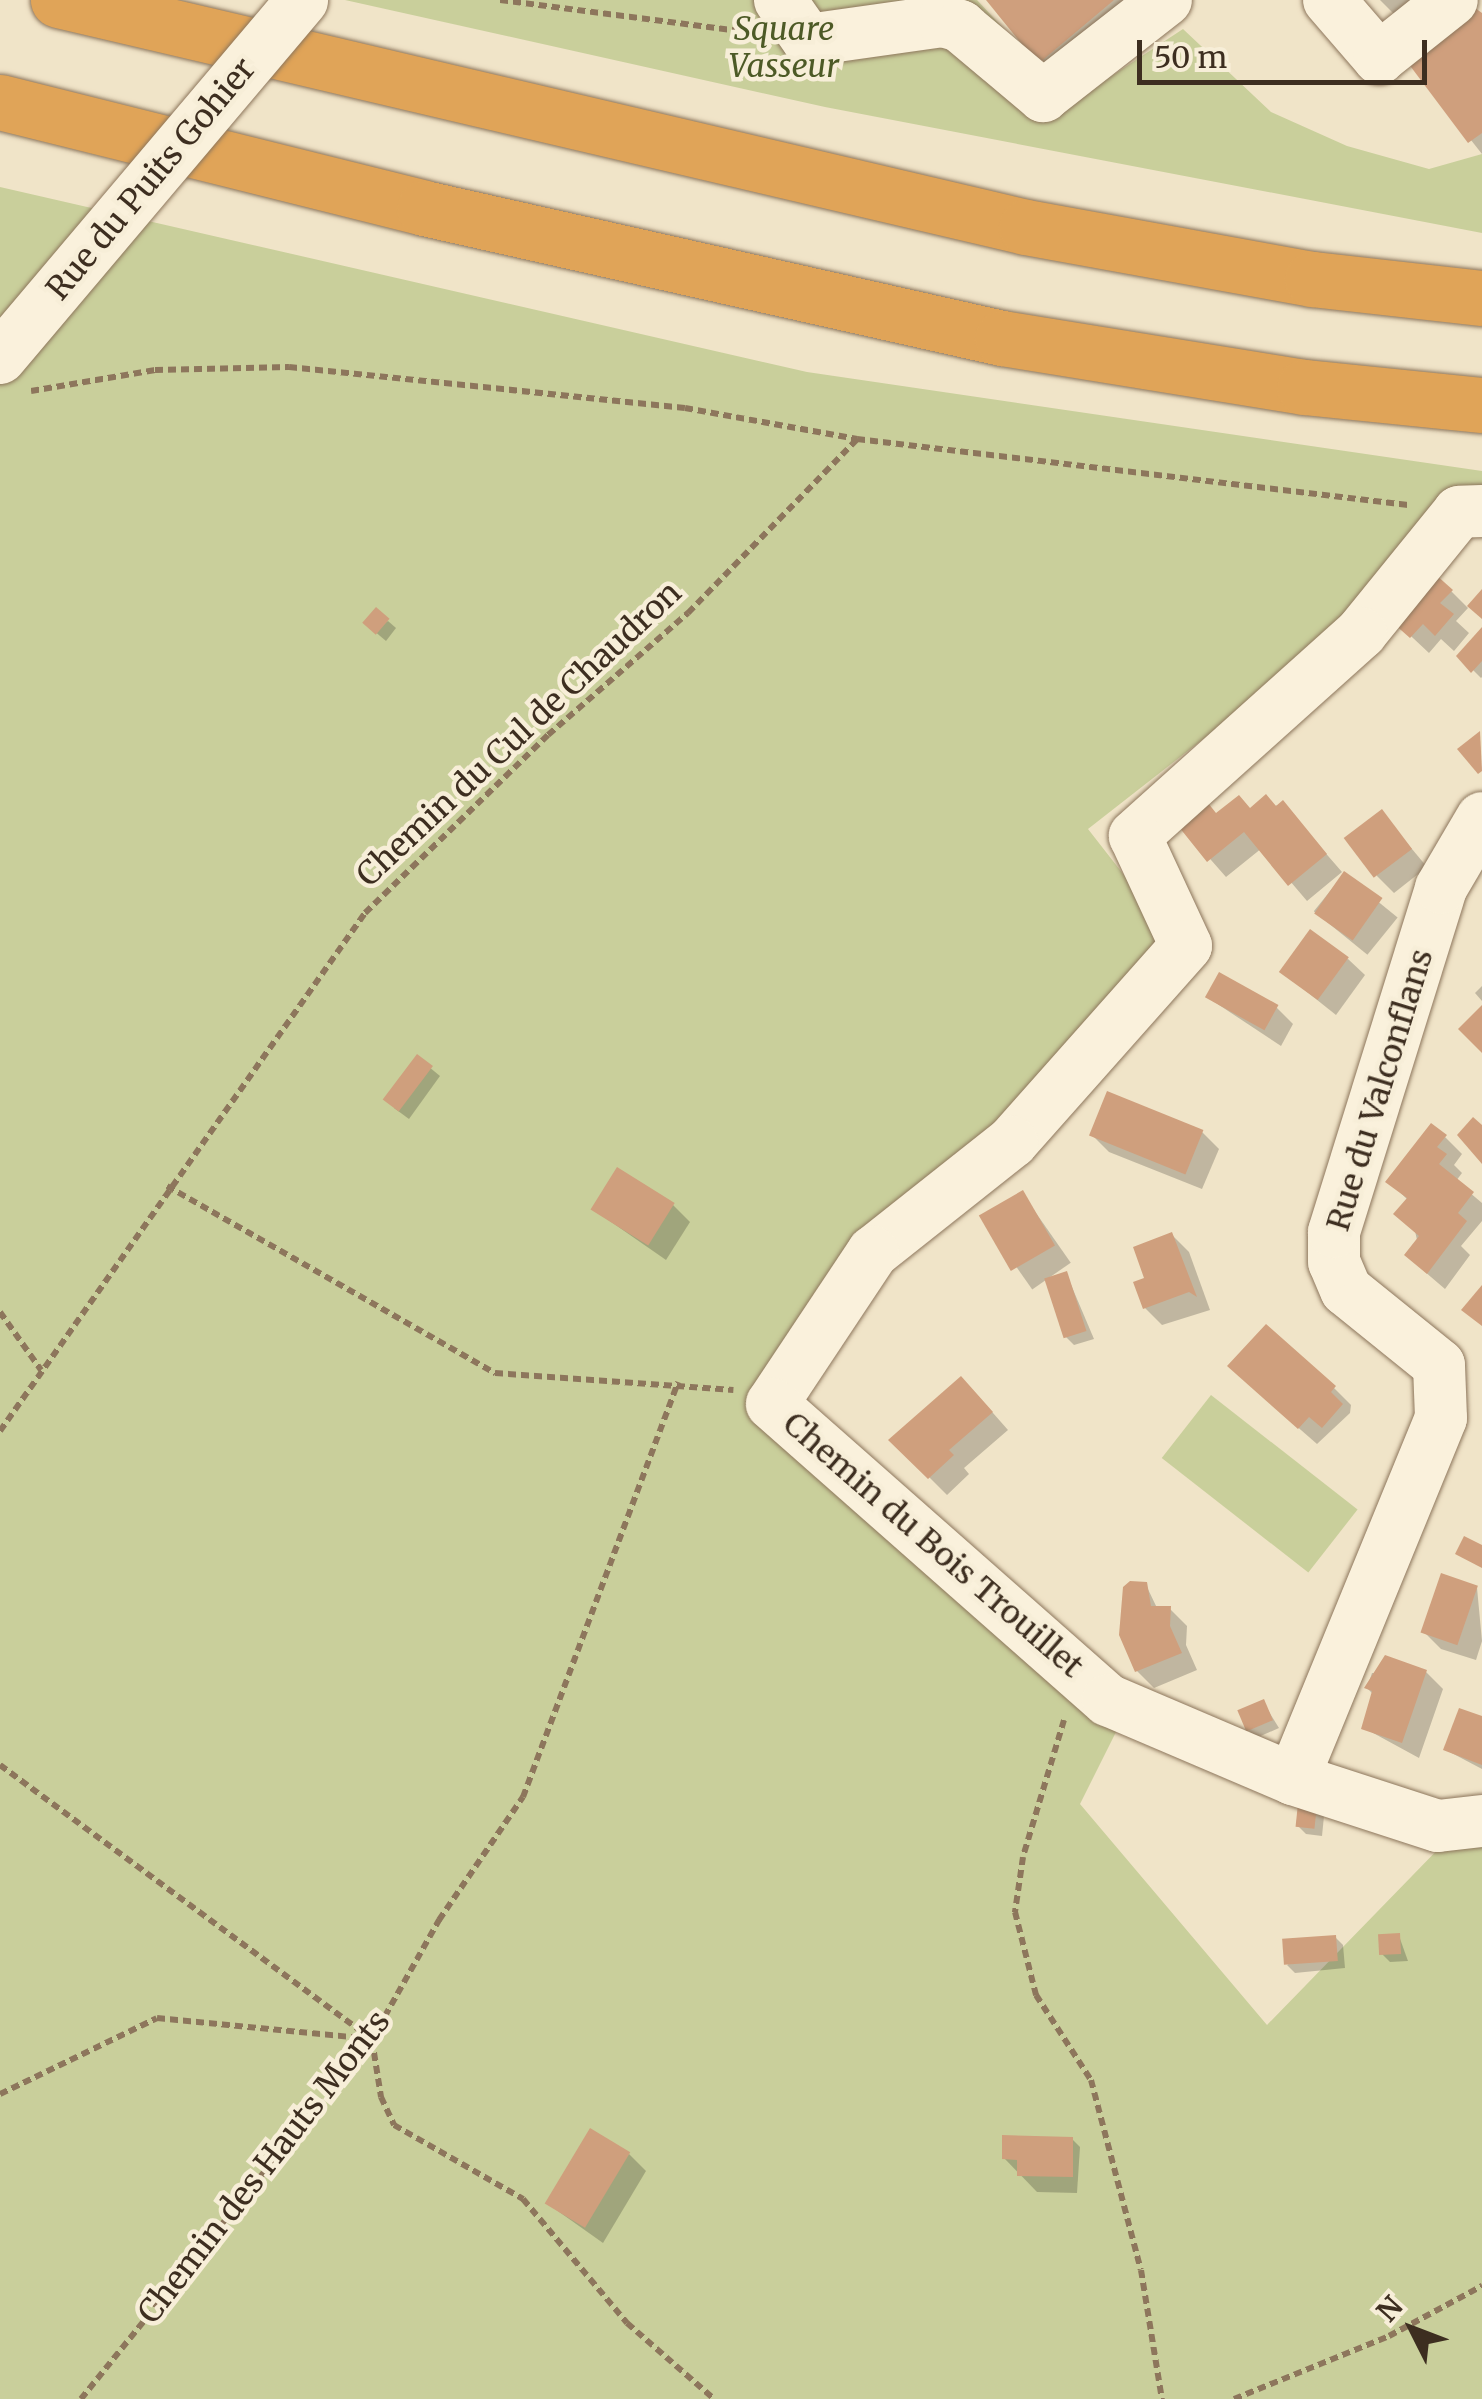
<!DOCTYPE html>
<html>
<head>
<meta charset="utf-8">
<style>
	body { margin:0 }
	#map { position:relative; width:1482px; height:2399px; overflow:hidden; background:#f0e4c8; font-family:Merriweather,serif }
	div>[style] { position:absolute }
	.green>* { inset:0; background:#c9cf9b; transform-origin:0 0 }
	.shadow>* { inset:0; background:#0003; transform-origin:0 0 }
	.building>* { inset:0; background:#cf9f7d; transform-origin:0 0 }
	.path>* { height:6px; margin-top:-3px; transform-origin:0; background:repeating-linear-gradient(90deg,#8d765c 0 8px,transparent 0 13px) }
	.roads { filter:drop-shadow(0 0 2px #8d765c) drop-shadow(0 0 2px #8d765c) }
	.minor>* { height:52px; margin:-26px; padding:0 26px; transform-origin:26px; border-radius:26px; background:#faf1dc }
	.highway>* { height:55px; margin:-27.5px; padding:0 27.5px; transform-origin:27.5px; border-radius:27.5px; background:#e0a458 }
	.bridges { filter:drop-shadow(0 0 2px #8d765c) drop-shadow(0 0 2px #8d765c) }
	.minor-bridge>* { height:52px; margin:-26px; padding:0 26px; transform-origin:26px; border-radius:26px; background:#faf1dc }
	span { translate:-50% -50%; white-space:nowrap; text-align:center; line-height:1.15; -webkit-text-stroke:9px #f7eed8; paint-order:stroke }
	.park-label { font-size:32px; color:#4d5a26; font-style:italic }
	.street-label { font-size:32px; color:#3d2e20 }
	.north { position:absolute; left:1362px; top:2279px; width:100px; height:100px; -webkit-text-stroke:8px #f7eed8; paint-order:stroke; rotate:312deg; font-size:28px; font-weight:700; line-height:40px; text-align:center; color:#3d2e20 }
	.north::after { content:''; display:block; margin:auto; width:35px; height:45px; background:#3d2e20; clip-path:polygon(50% 0,100% 100%,50% 72%,0 100%) }
	.scale { position:absolute; left:1137px; top:40px; width:290px; height:45px; box-sizing:border-box; border:5px solid #3d2e20; border-top:0; padding-left:12px; font-size:30px; line-height:35px; white-space:nowrap; color:#3d2e20; -webkit-text-stroke:8px #f7eed8; paint-order:stroke }
</style>
</head>
<body>
<div id="map">
	<div class="green">
		<i style="clip-path:polygon(345px 0,977px 0,1072px 102px,1183px 29px,1271px 112px,1347px 146px,1429px 169px,1482px 154px,1482px 233px,825px 107px)"></i>
		<i style="clip-path:polygon(0 187px,807px 372px,1482px 471px,1482px 521px,1088px 829px,1177px 943px,762px 1408px,1126px 1712px,1080px 1804px,1267px 2025px,1482px 1804px,1482px 2399px,0 2399px)"></i>
		<i style="left:1211px;top:1395px;width:186px;height:80px;rotate:38deg"></i>
	</div>
	<div class="shadow">
		<i style="clip-path:polygon(989px 0,1187px 0,1073px 95px)"></i>
		<i style="clip-path:polygon(1380px 0,1448px 0,1417px 37px)"></i>
		<i style="clip-path:polygon(1482px 16px,1482px 154px,1411px 64px)"></i>
		<i style="clip-path:polygon(1451px 591px,1468px 608px,1456px 621px,1469px 633px,1454px 651px,1441px 639px,1429px 653px,1397px 623px)"></i>
		<i style="clip-path:polygon(388px 621px,396px 628px,386px 641px,373px 630px)"></i>
		<i style="clip-path:polygon(1482px 633px,1482px 677px,1481px 678px,1459px 656px)"></i>
		<i style="clip-path:polygon(1283px 804px,1342px 872px,1307px 901px,1262px 848px,1226px 877px,1182px 827px)"></i>
		<i style="clip-path:polygon(1382px 813px,1427px 867px,1394px 893px,1377px 876px)"></i>
		<i style="left:1344px;top:874px;width:69px;height:48px;rotate:39deg"></i>
		<i style="clip-path:polygon(1348px 959px,1365px 975px,1336px 1015px,1282px 972px)"></i>
		<i style="clip-path:polygon(1482px 986px,1482px 1001px,1475px 993px)"></i>
		<i style="clip-path:polygon(1207px 997px,1276px 1007px,1293px 1024px,1281px 1046px)"></i>
		<i style="clip-path:polygon(417px 1057px,440px 1076px,409px 1119px,394px 1108px)"></i>
		<i style="clip-path:polygon(1202px 1132px,1219px 1149px,1202px 1189px,1109px 1152px,1092px 1135px)"></i>
		<i style="clip-path:polygon(1445px 1137px,1462px 1154px,1454px 1165px,1462px 1173px,1456px 1181px,1482px 1203px,1482px 1221px,1461px 1246px,1470px 1255px,1445px 1289px,1424px 1271px,1408px 1200px,1388px 1181px)"></i>
		<i style="left:1022px;top:1193px;width:85px;height:47px;rotate:55deg"></i>
		<i style="clip-path:polygon(673px 1205px,690px 1222px,666px 1260px,594px 1210px)"></i>
		<i style="clip-path:polygon(1172px 1235px,1189px 1252px,1210px 1310px,1162px 1325px,1145px 1308px,1147px 1279px)"></i>
		<i style="clip-path:polygon(1066px 1273px,1094px 1339px,1074px 1345px,1066px 1337px)"></i>
		<i style="clip-path:polygon(1247px 1383px,1334px 1388px,1351px 1405px,1350px 1413px,1317px 1444px)"></i>
		<i style="clip-path:polygon(978px 1396px,1008px 1430px,964px 1468px,969px 1474px,947px 1495px,892px 1440px)"></i>
		<i style="clip-path:polygon(1146px 1585px,1157px 1608px,1170px 1609px,1187px 1626px,1186px 1645px,1197px 1670px,1154px 1688px,1137px 1671px)"></i>
		<i style="clip-path:polygon(1477px 1588px,1482px 1641px,1476px 1660px,1441px 1649px,1424px 1632px)"></i>
		<i style="clip-path:polygon(1426px 1672px,1443px 1689px,1419px 1758px,1364px 1728px,1373px 1694px,1367px 1688px,1372px 1673px)"></i>
		<i style="clip-path:polygon(1263px 1702px,1279px 1728px,1256px 1738px,1248px 1730px)"></i>
		<i style="clip-path:polygon(1482px 1719px,1482px 1769px,1446px 1750px)"></i>
		<i style="clip-path:polygon(1325px 1806px,1322px 1836px,1306px 1834px,1298px 1826px)"></i>
		<i style="clip-path:polygon(1399px 1936px,1408px 1961px,1390px 1962px,1382px 1954px)"></i>
		<i style="clip-path:polygon(1335px 1937px,1343px 1945px,1345px 1968px,1295px 1973px,1287px 1965px)"></i>
		<i style="clip-path:polygon(1072px 2139px,1080px 2147px,1077px 2193px,1037px 2192px,1004px 2158px)"></i>
		<i style="clip-path:polygon(629px 2154px,646px 2171px,603px 2243px,548px 2204px)"></i>
	</div>
	<div class="building">
		<i style="clip-path:polygon(986px 0,1114px 0,1038px 64px)"></i>
		<i style="clip-path:polygon(1475px 8px,1482px 13px,1482px 133px,1468px 143px,1408px 63px)"></i>
		<i style="clip-path:polygon(1435px 574px,1453px 590px,1440px 603px,1454px 614px,1435px 636px,1423px 624px,1410px 638px,1393px 623px)"></i>
		<i style="clip-path:polygon(1482px 589px,1482px 619px,1467px 606px)"></i>
		<i style="left:376px;top:607px;width:18px;height:21px;rotate:41deg"></i>
		<i style="clip-path:polygon(1482px 627px,1482px 661px,1471px 673px,1456px 656px)"></i>
		<i style="clip-path:polygon(1480px 731px,1482px 771px,1478px 774px,1457px 749px)"></i>
		<i style="clip-path:polygon(1266px 794px,1276px 806px,1283px 800px,1327px 854px,1288px 886px,1244px 832px,1207px 862px,1179px 827px,1208px 803px,1216px 813px,1239px 795px,1250px 808px)"></i>
		<i style="left:1382px;top:809px;width:50px;height:48px;rotate:53deg"></i>
		<i style="left:1344px;top:871px;width:47px;height:52px;rotate:35deg"></i>
		<i style="left:1310px;top:929px;width:48px;height:53px;rotate:36deg"></i>
		<i style="left:1219px;top:972px;width:68px;height:29px;rotate:29deg"></i>
		<i style="clip-path:polygon(1482px 1005px,1482px 1053px,1458px 1029px)"></i>
		<i style="left:417px;top:1054px;width:20px;height:57px;rotate:37deg"></i>
		<i style="left:1107px;top:1091px;width:104px;height:48px;rotate:22deg"></i>
		<i style="clip-path:polygon(1473px 1117px,1482px 1125px,1482px 1164px,1457px 1135px)"></i>
		<i style="clip-path:polygon(1431px 1123px,1447px 1135px,1437px 1147px,1447px 1154px,1439px 1164px,1474px 1192px,1458px 1213px,1467px 1221px,1427px 1274px,1404px 1255px,1419px 1236px,1393px 1214px,1407px 1198px,1385px 1182px)"></i>
		<i style="left:617px;top:1167px;width:68px;height:50px;rotate:32deg"></i>
		<i style="left:1023px;top:1190px;width:64px;height:51px;rotate:60deg"></i>
		<i style="clip-path:polygon(1172px 1232px,1197px 1297px,1189px 1292px,1143px 1309px,1133px 1282px,1144px 1278px,1133px 1247px)"></i>
		<i style="left:1067px;top:1271px;width:63px;height:24px;rotate:72deg"></i>
		<i style="clip-path:polygon(1482px 1285px,1482px 1326px,1461px 1310px)"></i>
		<i style="clip-path:polygon(1266px 1324px,1336px 1386px,1331px 1392px,1343px 1404px,1322px 1428px,1309px 1417px,1298px 1429px,1227px 1366px)"></i>
		<i style="clip-path:polygon(961px 1376px,993px 1412px,949px 1450px,954px 1455px,928px 1479px,888px 1440px)"></i>
		<i style="clip-path:polygon(1464px 1536px,1482px 1545px,1482px 1568px,1455px 1554px)"></i>
		<i style="left:1441px;top:1573px;width:39px;height:63px;rotate:19deg"></i>
		<i style="clip-path:polygon(1130px 1581px,1147px 1582px,1151px 1606px,1171px 1606px,1170px 1626px,1182px 1653px,1135px 1672px,1119px 1635px,1123px 1587px)"></i>
		<i style="clip-path:polygon(1385px 1655px,1427px 1670px,1402px 1743px,1361px 1729px,1372px 1691px,1364px 1688px)"></i>
		<i style="left:1264px;top:1699px;width:23px;height:29px;rotate:67deg"></i>
		<i style="clip-path:polygon(1459px 1708px,1482px 1716px,1482px 1765px,1443px 1750px)"></i>
		<i style="left:1299px;top:1794px;width:19px;height:33px;rotate:6deg"></i>
		<i style="left:1400px;top:1933px;width:21px;height:22px;rotate:87deg"></i>
		<i style="left:1336px;top:1935px;width:26px;height:54px;rotate:86deg"></i>
		<i style="left:590px;top:2128px;width:47px;height:88px;rotate:31deg"></i>
		<i style="clip-path:polygon(1002px 2135px,1073px 2137px,1073px 2177px,1017px 2176px,1017px 2160px,1002px 2159px)"></i>
	</div>
	<div class="path">
		<i style="left:500px;top:0;width:249px;rotate:7.4deg"></i>
		<i style="left:31px;top:391px;width:126px;rotate:-9.6deg"></i>
		<i style="left:155px;top:370px;width:134px;rotate:-1.3deg"></i>
		<i style="left:289px;top:367px;width:398px;rotate:5.9deg"></i>
		<i style="left:685px;top:408px;width:175px;rotate:10.2deg"></i>
		<i style="left:857px;top:439px;width:555px;rotate:6.83deg"></i>
		<i style="left:167px;top:1186px;width:378px;rotate:29.7deg"></i>
		<i style="left:495px;top:1373px;width:239px;rotate:4.1deg"></i>
		<i style="left:0;top:1312px;width:71px;rotate:54.7deg"></i>
		<i style="left:0;top:1431px;width:634px;rotate:-54.83deg"></i>
		<i style="left:365px;top:913px;width:255px;rotate:-44.2deg"></i>
		<i style="left:548px;top:735px;width:186px;rotate:-41.1deg"></i>
		<i style="left:688px;top:613px;width:243px;rotate:-45.8deg"></i>
		<i style="left:1064px;top:1720px;width:143px;rotate:106.7deg"></i>
		<i style="left:1023px;top:1857px;width:56px;rotate:98.3deg"></i>
		<i style="left:1015px;top:1912px;width:86px;rotate:75.8deg"></i>
		<i style="left:1036px;top:1995px;width:101px;rotate:57.1deg"></i>
		<i style="left:1091px;top:2080px;width:196px;rotate:75.3deg"></i>
		<i style="left:1141px;top:2270px;width:131px;rotate:80.8deg"></i>
		<i style="left:0;top:1765px;width:462px;rotate:36.4deg"></i>
		<i style="left:372px;top:2040px;width:58px;rotate:81deg"></i>
		<i style="left:381px;top:2097px;width:31px;rotate:65deg"></i>
		<i style="left:394px;top:2125px;width:149px;rotate:29.8deg"></i>
		<i style="left:523px;top:2199px;width:162px;rotate:50deg"></i>
		<i style="left:627px;top:2323px;width:116px;rotate:41.1deg"></i>
		<i style="left:0;top:2094px;width:174px;rotate:-25.8deg"></i>
		<i style="left:157px;top:2018px;width:214px;rotate:5.6deg"></i>
		<i style="left:81px;top:2399px;width:463px;rotate:-51.1deg"></i>
		<i style="left:372px;top:2039px;width:137px;rotate:-60.6deg"></i>
		<i style="left:439px;top:1920px;width:149px;rotate:-55.7deg"></i>
		<i style="left:523px;top:1797px;width:443px;rotate:-69.5deg"></i>
		<i style="left:1234px;top:2399px;width:167px;rotate:-22.1deg"></i>
		<i style="left:1389px;top:2336px;width:106px;rotate:-28.3deg"></i>
	</div>
	<div class="roads">
		<div class="minor">
			<i style="left:780px;top:0;width:49px;rotate:55deg"></i>
			<i style="left:808px;top:40px;width:136px;rotate:-8deg"></i>
			<i style="left:943px;top:21px;width:18px;rotate:16deg"></i>
			<i style="left:960px;top:26px;width:109px;rotate:40.1deg"></i>
			<i style="left:1043px;top:96px;width:156px;rotate:-38deg"></i>
			<i style="left:1329px;top:0;width:77px;rotate:49.2deg"></i>
			<i style="left:1379px;top:58px;width:93px;rotate:-38.5deg"></i>
			<i style="left:1482px;top:511px;width:23px;rotate:178deg"></i>
			<i style="left:1459px;top:512px;width:156px;rotate:129deg"></i>
			<i style="left:1361px;top:633px;width:304px;rotate:138.1deg"></i>
			<i style="left:1135px;top:836px;width:121px;rotate:65.1deg"></i>
			<i style="left:1186px;top:946px;width:262px;rotate:131.6deg"></i>
			<i style="left:1012px;top:1142px;width:177px;rotate:141.6deg"></i>
			<i style="left:873px;top:1252px;width:182px;rotate:123.6deg"></i>
			<i style="left:772px;top:1404px;width:448px;rotate:41.4deg"></i>
			<i style="left:1108px;top:1700px;width:201px;rotate:23.1deg"></i>
			<i style="left:1293px;top:1779px;width:152px;rotate:18deg"></i>
			<i style="left:1438px;top:1826px;width:44px;rotate:-6.5deg"></i>
			<i style="left:1293px;top:1779px;width:390px;rotate:-67.7deg"></i>
			<i style="left:1441px;top:1418px;width:53px;rotate:-92.2deg"></i>
			<i style="left:1439px;top:1365px;width:119px;rotate:-141.1deg"></i>
			<i style="left:1346px;top:1290px;width:30px;rotate:-113deg"></i>
			<i style="left:1334px;top:1262px;width:30px;rotate:-90deg"></i>
			<i style="left:1334px;top:1232px;width:360px;rotate:-72.7deg"></i>
			<i style="left:1441px;top:888px;width:81px;rotate:-59.6deg"></i>
		</div>
		<div class="highway">
			<i style="left:58px;top:0;width:994px;rotate:13.2deg"></i>
			<i style="left:1026px;top:227px;width:291px;rotate:10.3deg"></i>
			<i style="left:1312px;top:279px;width:171px;rotate:6.4deg"></i>
			<i style="left:0;top:102px;width:437px;rotate:14deg"></i>
			<i style="left:424px;top:208px;width:592px;rotate:12.68deg"></i>
			<i style="left:1002px;top:338px;width:306px;rotate:9.2deg"></i>
			<i style="left:1304px;top:387px;width:179px;rotate:5.8deg"></i>
		</div>
	</div>
	<div class="bridges">
		<div class="minor-bridge">
			<i style="left:0;top:358px;width:468px;rotate:-49.8deg"></i>
		</div>
	</div>
	<div class="park-label">
		<span style="left:784px;top:48px">Square<br>Vasseur</span>
	</div>
	<div class="street-label">
		<span style="left:151px;top:179px;rotate:-50deg">Rue du Puits Gohier</span>
		<span style="left:519px;top:734px;rotate:-43deg">Chemin du Cul de Chaudron</span>
		<span style="left:1380px;top:1090px;rotate:-73deg">Rue du Valconflans</span>
		<span style="left:933px;top:1545px;rotate:41deg">Chemin du Bois Trouillet</span>
		<span style="left:264px;top:2167px;rotate:-52deg">Chemin des Hauts Monts</span>
	</div>
	<div class="north">N</div>
	<div class="scale">50 m</div>
</div>
</body>
</html>
